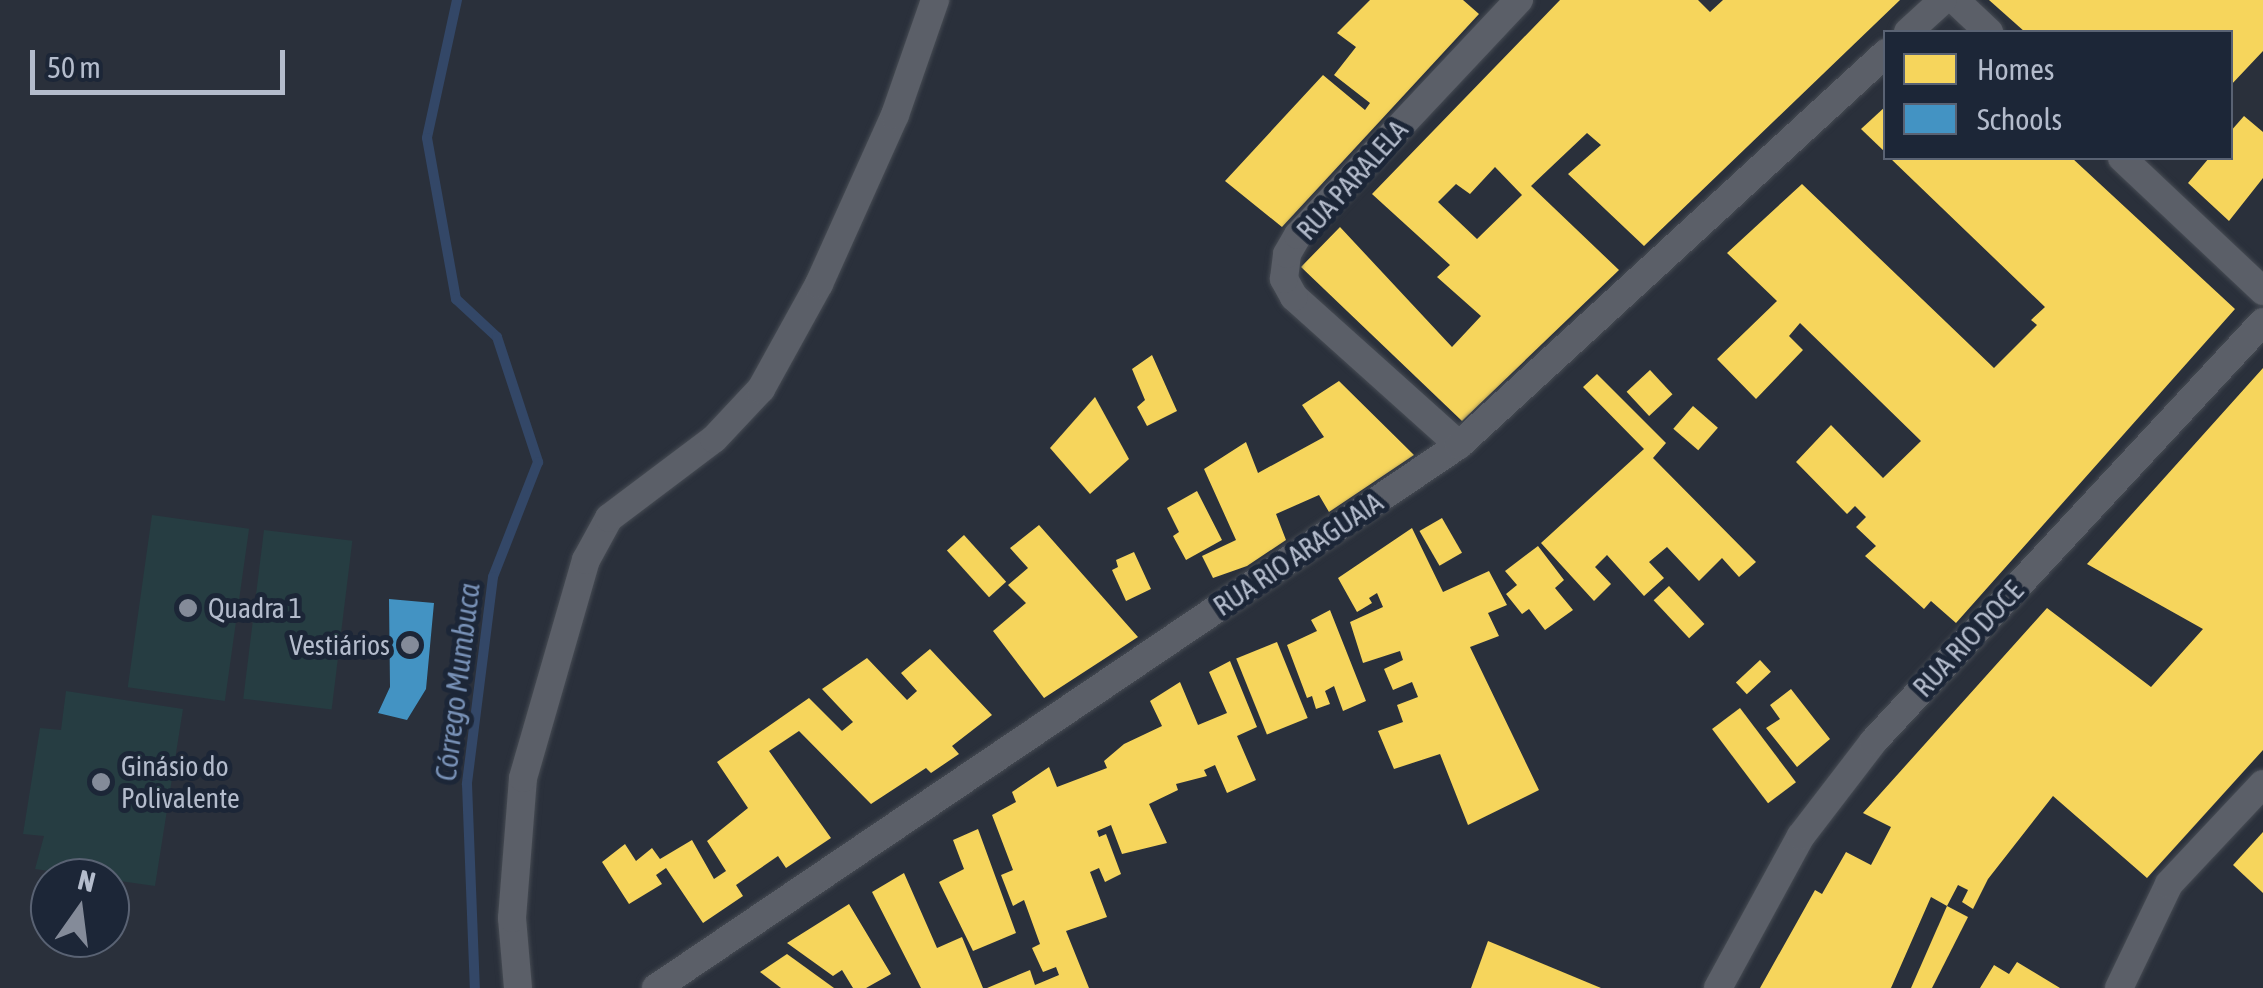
<!DOCTYPE html>
<html>
<head>
<meta charset="utf-8">
<style>
	body { margin:0 }
	#map { position:relative; width:2263px; height:988px; overflow:hidden; background:#2a303b; font-family:"Asap Condensed",sans-serif }
	div>[style] { position:absolute }
	.green>* { inset:0; background:#263d42; transform-origin:0 0 }
	.homes>* { inset:0; background:#f6d55c; transform-origin:0 0 }
	.schools>* { inset:0; background:#4393c3 }
	.stream>* { height:10px; margin:-5px; padding:0 5px; transform-origin:5px; border-radius:5px; background:#334767 }
	.roads { filter:drop-shadow(0 0 2px #464b53) drop-shadow(0 0 2px #464b53) }
	.minor>* { height:28px; margin:-14px; padding:0 14px; transform-origin:14px; border-radius:14px; background:#5b5f68 }
	.dots>* { width:28px; height:28px; translate:-50% -50%; box-sizing:border-box; border:5px solid #1c2637; border-radius:50% }
	span { translate:-50% -50%; white-space:nowrap; text-align:center; line-height:1.15; -webkit-text-stroke:10px #1c2637; paint-order:stroke }
	.street-label { font-size:28px; color:#b4bccc }
	.poi-label { font-size:28px; color:#b4bccc }
	.left { translate:0 -50%; text-align:left }
	.right { translate:-100% -50%; text-align:right }
	.water-label { font-size:30px; color:#7891b6; font-style:italic }
	.legend { position:absolute; left:1883px; top:30px; width:350px; height:130px; box-sizing:border-box; background:#1c2637; border:2px solid #596273; margin:0; padding:12px 18px; list-style:none; font-size:30px; color:#b4bccc }
	.legend li { display:flex; align-items:center; gap:20px; height:50px }
	.legend b { width:50px; border:2px solid #596273 }
	.north { position:absolute; left:30px; top:858px; width:100px; height:100px; box-sizing:border-box; background:#1c2637; border:2px solid #596273; border-radius:50%; rotate:14deg; font-size:28px; font-weight:700; line-height:40px; text-align:center; color:#b4bccc }
	.north::after { content:''; display:block; margin:auto; width:35px; height:45px; background:#848b99; clip-path:polygon(50% 0,100% 100%,50% 72%,0 100%) }
	.scale { position:absolute; left:30px; top:50px; width:255px; height:45px; box-sizing:border-box; border:5px solid #b4bccc; border-top:0; padding-left:12px; font-size:30px; line-height:35px; white-space:nowrap; color:#b4bccc; -webkit-text-stroke:8px #1c2637; paint-order:stroke }
</style>
</head>
<body>
<div id="map">
	<div class="green">
		<i style="left:152px;top:515px;width:98px;height:174px;rotate:8deg"></i>
		<i style="left:264px;top:530px;width:89px;height:170px;rotate:7deg"></i>
		<i style="clip-path:polygon(66px 691px,183px 709px,155px 886px,35px 869px,44px 836px,23px 834px,40px 728px,61px 730px)"></i>
	</div>
	<div class="homes">
		<i style="clip-path:polygon(1370px 0,1463px 0,1479px 14px,1282px 227px,1225px 181px,1323px 75px,1365px 110px,1370px 103px,1334px 75px,1356px 47px,1337px 33px)"></i>
		<i style="clip-path:polygon(evenodd,1560px 0,1698px 0,1710px 12px,1723px 0,1900px 0,1644px 246px,1568px 174px,1601px 145px,1587px 133px,1531px 186px,1619px 270px,1462px 421px,1301px 267px,1340px 227px,1452px 347px,1481px 316px,1437px 277px,1450px 265px,1372px 194px,1560px 0,1495px 167px,1522px 195px,1477px 239px,1438px 202px,1456px 184px,1470px 194px,1495px 167px)"></i>
		<i style="clip-path:polygon(1989px 0,2263px 0,2263px 51px,2230px 86px,2230px 32px,2025px 32px)"></i>
		<i style="clip-path:polygon(1886px 106px,1886px 153px,1861px 129px)"></i>
		<i style="clip-path:polygon(2244px 116px,2263px 132px,2263px 178px,2229px 221px,2188px 183px,2209px 158px,2230px 158px,2230px 132px)"></i>
		<i style="clip-path:polygon(1890px 158px,2072px 158px,2235px 309px,1956px 623px,1931px 601px,1924px 609px,1865px 556px,1876px 546px,1856px 527px,1866px 517px,1855px 506px,1847px 514px,1796px 462px,1831px 425px,1883px 478px,1921px 441px,1800px 323px,1789px 336px,1803px 350px,1756px 399px,1717px 359px,1777px 301px,1727px 253px,1802px 184px,1994px 368px,2037px 325px,2031px 320px,2045px 307px)"></i>
		<i style="clip-path:polygon(1152px 355px,1177px 411px,1147px 426px,1137px 407px,1145px 400px,1132px 369px)"></i>
		<i style="clip-path:polygon(2263px 368px,2263px 750px,2147px 878px,2053px 796px,1988px 879px,1973px 909px,1962px 902px,1968px 890px,1958px 885px,1947px 906px,1931px 897px,1891px 988px,1760px 988px,1815px 890px,1822px 894px,1846px 852px,1871px 865px,1891px 827px,1863px 813px,2047px 608px,2151px 687px,2203px 629px,2087px 564px)"></i>
		<i style="left:1650px;top:370px;width:33px;height:32px;rotate:47deg"></i>
		<i style="clip-path:polygon(1597px 374px,1666px 443px,1653px 458px,1756px 562px,1739px 577px,1722px 558px,1699px 581px,1667px 547px,1649px 562px,1664px 578px,1644px 596px,1607px 555px,1595px 567px,1611px 584px,1594px 601px,1541px 543px,1644px 449px,1583px 387px)"></i>
		<i style="clip-path:polygon(1339px 381px,1414px 455px,1329px 512px,1319px 495px,1276px 514px,1286px 540px,1247px 566px,1213px 578px,1202px 556px,1236px 540px,1204px 469px,1246px 442px,1258px 473px,1324px 437px,1302px 405px)"></i>
		<i style="clip-path:polygon(1095px 397px,1129px 459px,1090px 494px,1050px 448px)"></i>
		<i style="left:1693px;top:406px;width:33px;height:30px;rotate:41deg"></i>
		<i style="clip-path:polygon(1197px 491px,1222px 540px,1186px 560px,1173px 536px,1179px 532px,1167px 508px)"></i>
		<i style="left:1442px;top:518px;width:40px;height:26px;rotate:60deg"></i>
		<i style="clip-path:polygon(1039px 525px,1138px 637px,1044px 698px,993px 631px,1026px 603px,1008px 585px,1028px 568px,1010px 548px)"></i>
		<i style="clip-path:polygon(1412px 528px,1443px 592px,1489px 571px,1507px 605px,1488px 613px,1499px 636px,1470px 647px,1539px 790px,1468px 825px,1440px 754px,1394px 769px,1378px 731px,1403px 722px,1397px 705px,1418px 697px,1412px 682px,1393px 690px,1384px 669px,1403px 660px,1400px 651px,1363px 663px,1350px 622px,1383px 607px,1377px 593px,1369px 598px,1372px 603px,1357px 612px,1338px 578px)"></i>
		<i style="left:964px;top:535px;width:63px;height:23px;rotate:48deg"></i>
		<i style="clip-path:polygon(1538px 546px,1564px 580px,1555px 588px,1573px 610px,1545px 630px,1529px 609px,1522px 614px,1506px 594px,1517px 585px,1505px 571px)"></i>
		<i style="clip-path:polygon(1134px 552px,1151px 589px,1126px 601px,1112px 570px,1118px 567px,1116px 560px)"></i>
		<i style="left:1669px;top:586px;width:52px;height:21px;rotate:47deg"></i>
		<i style="clip-path:polygon(1330px 610px,1366px 701px,1343px 711px,1334px 686px,1325px 691px,1330px 704px,1316px 709px,1312px 696px,1307px 698px,1287px 645px,1317px 631px,1311px 620px)"></i>
		<i style="left:1277px;top:642px;width:82px;height:44px;rotate:68deg"></i>
		<i style="clip-path:polygon(930px 649px,992px 715px,952px 746px,959px 754px,931px 773px,926px 768px,871px 804px,799px 731px,769px 751px,831px 838px,786px 868px,778px 856px,736px 885px,743px 896px,703px 923px,666px 868px,656px 875px,662px 884px,629px 904px,602px 862px,625px 844px,636px 861px,652px 848px,660px 859px,692px 840px,714px 879px,726px 871px,707px 841px,748px 808px,717px 762px,809px 698px,842px 731px,853px 722px,822px 689px,867px 658px,907px 700px,917px 691px,901px 673px)"></i>
		<i style="left:1760px;top:660px;width:16px;height:33px;rotate:47deg"></i>
		<i style="clip-path:polygon(1230px 661px,1257px 727px,1237px 736px,1256px 780px,1227px 793px,1215px 765px,1204px 770px,1207px 776px,1176px 784px,1178px 790px,1149px 804px,1167px 843px,1122px 854px,1111px 825px,1097px 831px,1099px 837px,1106px 834px,1121px 874px,1105px 882px,1099px 868px,1090px 872px,1107px 917px,1066px 931px,1089px 988px,987px 988px,1030px 970px,1035px 985px,1059px 975px,1056px 967px,1043px 972px,1032px 948px,1040px 944px,1024px 900px,1013px 906px,1001px 875px,1013px 870px,992px 815px,1016px 802px,1012px 792px,1049px 767px,1057px 787px,1107px 768px,1104px 761px,1124px 744px,1162px 726px,1150px 701px,1180px 682px,1198px 725px,1227px 713px,1209px 672px)"></i>
		<i style="clip-path:polygon(1791px 689px,1830px 739px,1797px 767px,1766px 728px,1780px 719px,1770px 705px)"></i>
		<i style="left:1740px;top:708px;width:93px;height:35px;rotate:53deg"></i>
		<i style="clip-path:polygon(978px 829px,1016px 933px,973px 951px,939px 882px,964px 869px,953px 840px)"></i>
		<i style="clip-path:polygon(2263px 832px,2263px 893px,2233px 865px)"></i>
		<i style="clip-path:polygon(904px 873px,937px 948px,962px 937px,983px 988px,921px 988px,872px 892px)"></i>
		<i style="clip-path:polygon(849px 904px,891px 974px,866px 988px,853px 988px,842px 970px,833px 976px,787px 943px)"></i>
		<i style="clip-path:polygon(1947px 906px,1968px 917px,1932px 988px,1911px 988px)"></i>
		<i style="clip-path:polygon(1488px 941px,1601px 988px,1471px 988px)"></i>
		<i style="clip-path:polygon(787px 954px,834px 988px,781px 988px,760px 972px)"></i>
		<i style="clip-path:polygon(2017px 962px,2060px 988px,1980px 988px,1994px 965px,2009px 974px)"></i>
	</div>
	<div class="schools">
		<i style="clip-path:polygon(389px 599px,434px 603px,426px 689px,407px 720px,378px 713px,390px 687px)"></i>
	</div>
	<div class="stream">
		<i style="left:457px;top:0;width:141px;rotate:102.3deg"></i>
		<i style="left:427px;top:138px;width:164px;rotate:79.8deg"></i>
		<i style="left:456px;top:299px;width:56px;rotate:42.8deg"></i>
		<i style="left:497px;top:337px;width:132px;rotate:71.8deg"></i>
		<i style="left:538px;top:462px;width:123px;rotate:111.4deg"></i>
		<i style="left:493px;top:577px;width:209px;rotate:97.2deg"></i>
		<i style="left:467px;top:784px;width:204px;rotate:87.8deg"></i>
	</div>
	<div class="roads">
		<div class="minor">
			<i style="left:1955px;top:0;width:47px;rotate:43.3deg"></i>
			<i style="left:1908px;top:32px;width:47px;rotate:-42.4deg"></i>
			<i style="left:2122px;top:158px;width:194px;rotate:43.3deg"></i>
			<i style="left:1459px;top:445px;width:222px;rotate:-138.1deg"></i>
			<i style="left:1294px;top:297px;width:21px;rotate:-119deg"></i>
			<i style="left:1284px;top:279px;width:25px;rotate:-83deg"></i>
			<i style="left:1287px;top:254px;width:22px;rotate:-60deg"></i>
			<i style="left:1298px;top:235px;width:323px;rotate:-46.8deg"></i>
			<i style="left:518px;top:988px;width:70px;rotate:-94.9deg"></i>
			<i style="left:512px;top:918px;width:140px;rotate:-85.5deg"></i>
			<i style="left:523px;top:778px;width:227px;rotate:-73.9deg"></i>
			<i style="left:586px;top:560px;width:48px;rotate:-61.3deg"></i>
			<i style="left:609px;top:518px;width:131px;rotate:-37deg"></i>
			<i style="left:714px;top:439px;width:69px;rotate:-46.8deg"></i>
			<i style="left:761px;top:389px;width:120px;rotate:-61.1deg"></i>
			<i style="left:819px;top:284px;width:185px;rotate:-65.8deg"></i>
			<i style="left:895px;top:115px;width:122px;rotate:-70.8deg"></i>
			<i style="left:656px;top:988px;width:969px;rotate:-34.07deg"></i>
			<i style="left:1459px;top:445px;width:580px;rotate:-42.55deg"></i>
			<i style="left:1718px;top:988px;width:173px;rotate:-61.4deg"></i>
			<i style="left:1801px;top:836px;width:118px;rotate:-52.5deg"></i>
			<i style="left:1873px;top:742px;width:573px;rotate:-47.12deg"></i>
			<i style="left:2119px;top:988px;width:115px;rotate:-64.3deg"></i>
			<i style="left:2169px;top:884px;width:137px;rotate:-46.8deg"></i>
		</div>
	</div>
	<div class="dots">
		<i style="left:188px;top:608px;background:#848b99"></i>
		<i style="left:410px;top:645px;background:#848b99"></i>
		<i style="left:101px;top:782px;background:#848b99"></i>
	</div>
	<div class="street-label">
		<span style="left:1352px;top:180px;rotate:-48deg">RUA PARALELA</span>
		<span style="left:1298px;top:554px;rotate:-34deg">RUA RIO ARAGUAIA</span>
		<span style="left:1968px;top:639px;rotate:-47deg">RUA RIO DOCE</span>
	</div>
	<div class="poi-label">
		<span class="left" style="left:208px;top:608px">Quadra 1</span>
		<span class="right" style="left:390px;top:645px">Vestiários</span>
		<span class="left" style="left:121px;top:782px">Ginásio do<br>Polivalente</span>
	</div>
	<div class="water-label">
		<span style="left:457px;top:682px;rotate:-83deg">Córrego Mumbuca</span>
	</div>
	<ul class="legend">
	<li><b style="height:28px;background:#f6d55c"></b>Homes</li>
	<li><b style="height:28px;background:#4393c3"></b>Schools</li>
	</ul>
	<div class="north">N</div>
	<div class="scale">50 m</div>
</div>
</body>
</html>
